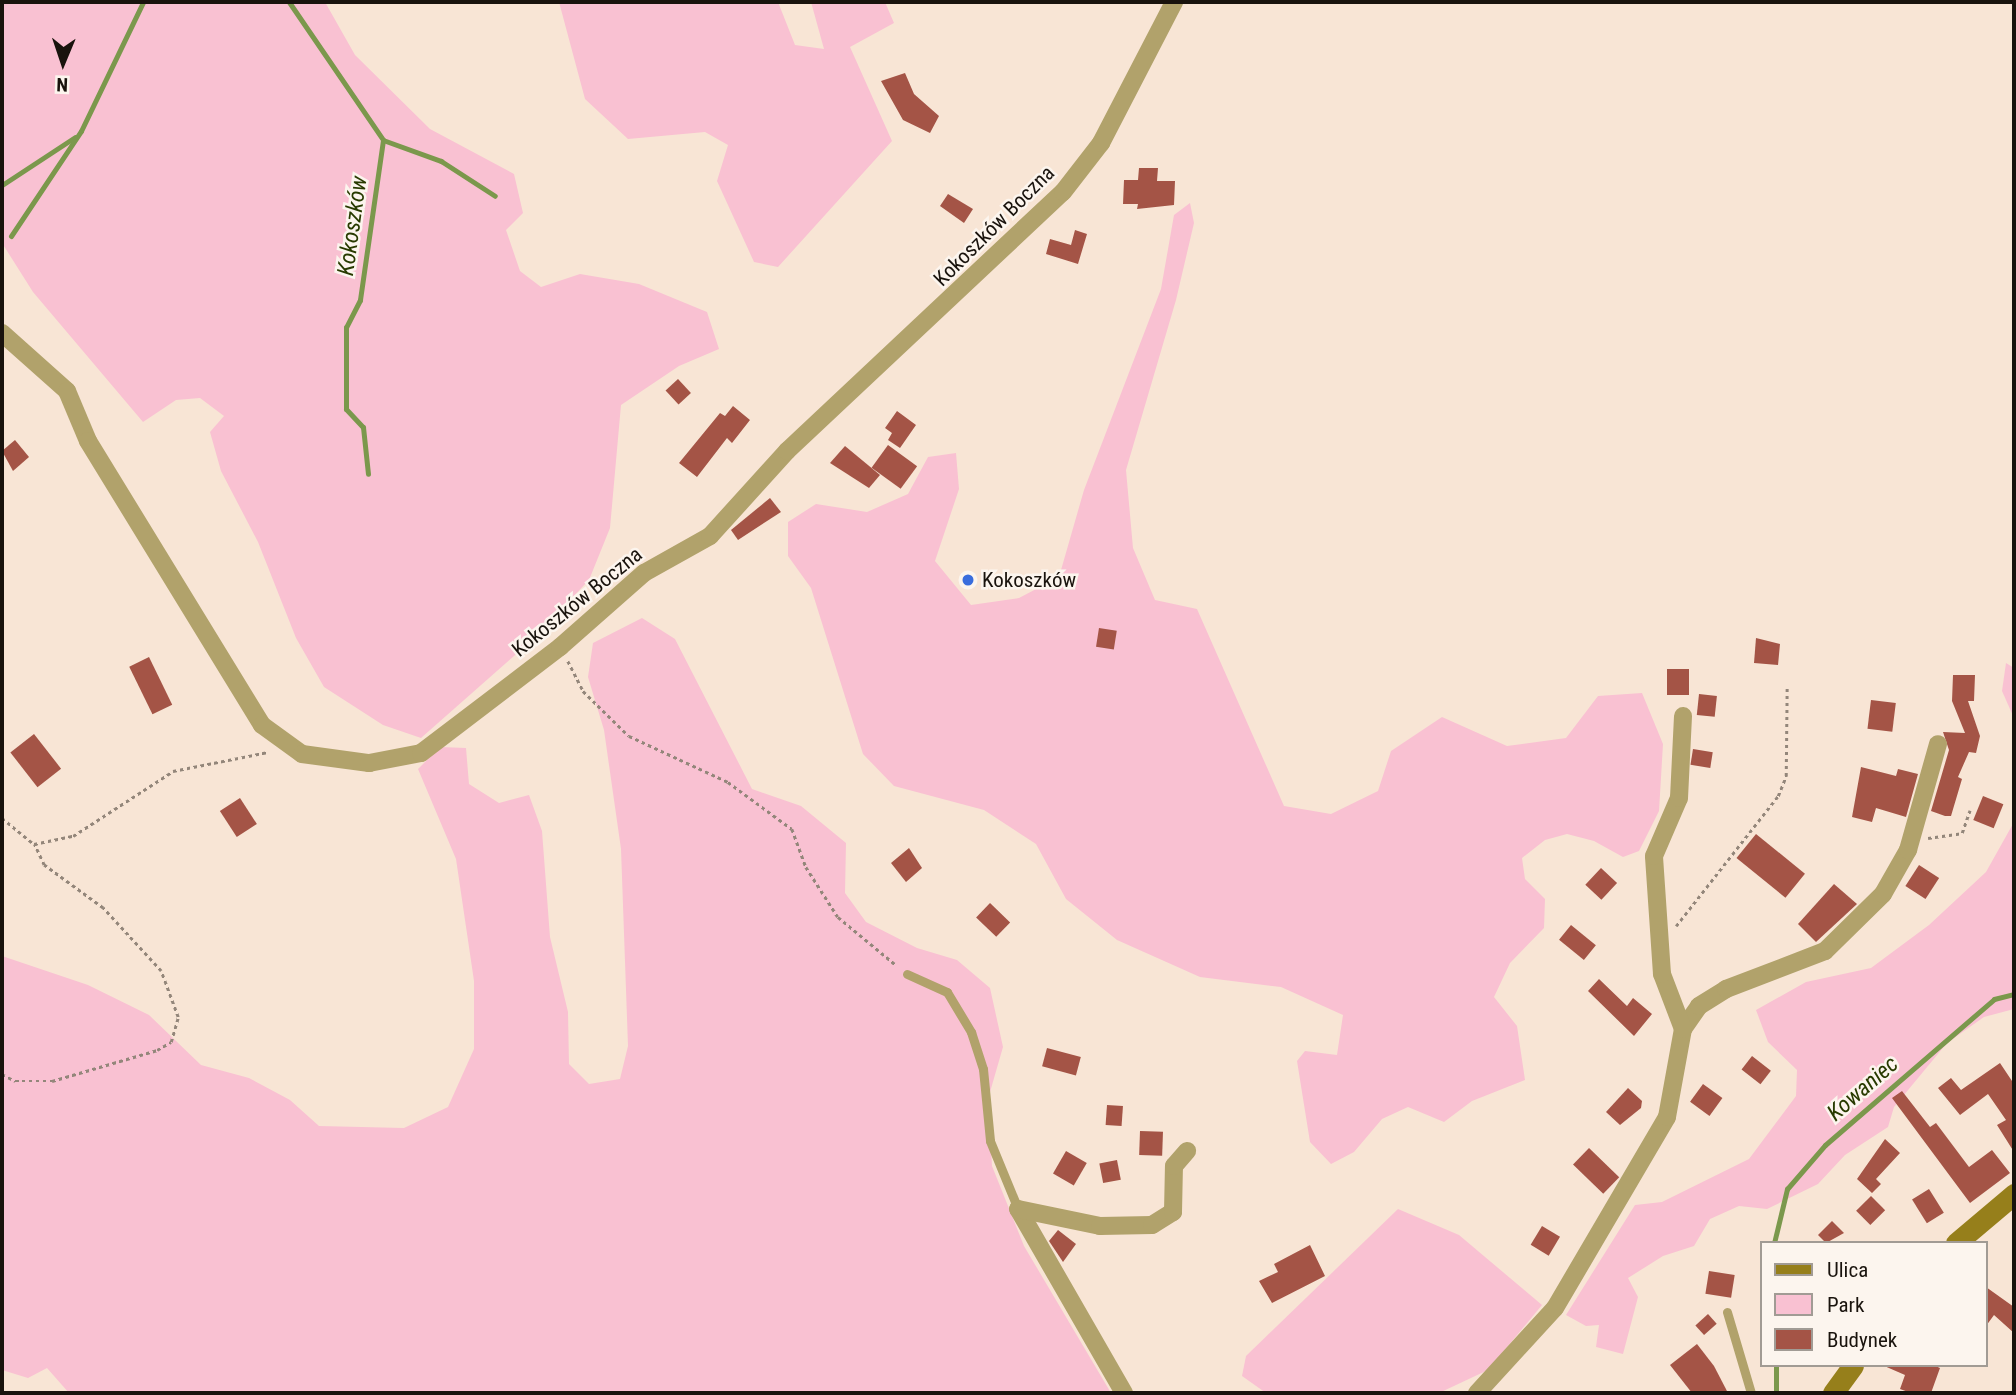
<!DOCTYPE html>
<html>
<head>
<meta charset="utf-8">
<style>
	body { margin:0 }
	#map { position:relative; width:2016px; height:1395px; overflow:hidden; background:#f8e5d5; font-family:"Roboto Condensed",sans-serif }
	div>[style] { position:absolute }
	.green>* { inset:0; background:#f9c1d2 }
	.stream>* { height:5px; margin:-2.5px; padding:0 2.5px; transform-origin:2.5px; border-radius:2.5px; background:#7b984c }
	.building>* { inset:0; background:#a45446; transform-origin:0 0 }
	.path>* { height:2.5px; margin-top:-1.25px; transform-origin:0; background:repeating-linear-gradient(90deg,#93867a 0 3.5px,transparent 0 7px) }
	.lane>* { height:9px; margin:-4.5px; padding:0 4.5px; transform-origin:4.5px; border-radius:4.5px; background:#b1a26b }
	.street>* { height:18px; margin:-9px; padding:0 9px; transform-origin:9px; border-radius:9px; background:#b1a26b }
	.secondary>* { height:21px; margin:-10.5px; padding:0 10.5px; transform-origin:10.5px; border-radius:10.5px; background:#967f1b }
	.dots>* { width:19px; height:19px; translate:-50% -50%; box-sizing:border-box; border:4px solid #fcf5ee; border-radius:50% }
	span { translate:-50% -50%; white-space:nowrap; text-align:center; line-height:1.15; -webkit-text-stroke:5px #fcf5ee; paint-order:stroke }
	.street-label { font-size:21px; color:#19130d }
	.poi-label { font-size:21px; color:#19130d }
	.left { translate:0 -50%; text-align:left }
	.water-label { font-size:23px; color:#283a00; font-style:italic }
	.frame { position:absolute; inset:0; border:4px solid #19130d; pointer-events:none }
	.legend { position:absolute; left:1760px; top:1241px; width:228px; height:126px; box-sizing:border-box; background:#fcf5ee; border:2px solid #a19b94; margin:0; padding:9px 12px; list-style:none; font-size:21px; color:#19130d }
	.legend li { display:flex; align-items:center; gap:14px; height:35px }
	.legend b { width:35px; border:2px solid #a19b94 }
	.north { position:absolute; left:28px; top:28px; width:70px; height:70px; -webkit-text-stroke:5px #fcf5ee; paint-order:stroke; rotate:182deg; font-size:19px; font-weight:700; line-height:28px; text-align:center; color:#19130d }
	.north::after { content:''; display:block; margin:auto; width:24px; height:32px; background:#19130d; clip-path:polygon(50% 0,100% 100%,50% 72%,0 100%) }
</style>
</head>
<body>
<div id="map">
	<div class="green">
		<i style="clip-path:polygon(2px 2px,325px 2px,355px 55px,430px 129px,514px 174px,523px 213px,506px 230px,520px 271px,541px 287px,580px 274px,639px 284px,707px 312px,719px 349px,679px 366px,621px 405px,610px 528px,589px 580px,531px 641px,421px 738px,383px 725px,324px 687px,296px 638px,258px 542px,221px 471px,210px 432px,224px 416px,200px 398px,176px 400px,143px 422px,33px 292px,2px 243px)"></i>
		<i style="clip-path:polygon(559px 2px,778px 2px,795px 45px,824px 49px,811px 2px,885px 2px,894px 23px,850px 47px,892px 141px,778px 267px,754px 262px,717px 181px,728px 145px,705px 132px,628px 139px,585px 99px)"></i>
		<i style="clip-path:polygon(1190px 203px,1194px 223px,1176px 300px,1126px 470px,1133px 548px,1155px 600px,1197px 609px,1284px 806px,1331px 814px,1378px 791px,1391px 751px,1442px 717px,1507px 746px,1566px 738px,1598px 696px,1642px 693px,1663px 744px,1659px 811px,1639px 851px,1623px 857px,1594px 841px,1567px 834px,1545px 840px,1522px 858px,1525px 879px,1545px 899px,1544px 928px,1510px 963px,1494px 997px,1517px 1026px,1525px 1080px,1472px 1101px,1444px 1122px,1408px 1107px,1382px 1119px,1354px 1152px,1331px 1164px,1310px 1142px,1297px 1061px,1305px 1051px,1337px 1055px,1343px 1015px,1281px 987px,1200px 977px,1117px 940px,1066px 899px,1036px 844px,984px 810px,894px 786px,863px 754px,811px 588px,788px 556px,788px 522px,816px 504px,867px 512px,908px 494px,928px 457px,956px 453px,959px 489px,935px 561px,971px 605px,1019px 598px,1059px 577px,1084px 490px,1161px 289px,1174px 215px)"></i>
		<i style="clip-path:polygon(642px 618px,675px 639px,752px 789px,801px 806px,846px 843px,845px 893px,866px 922px,917px 948px,957px 960px,990px 988px,1003px 1047px,988px 1099px,992px 1166px,1024px 1246px,1111px 1393px,69px 1393px,47px 1368px,28px 1378px,2px 1370px,2px 956px,88px 985px,149px 1015px,201px 1065px,249px 1078px,290px 1100px,319px 1126px,404px 1128px,448px 1107px,474px 1049px,474px 981px,456px 859px,418px 769px,440px 747px,466px 748px,469px 784px,499px 803px,529px 795px,542px 831px,550px 937px,568px 1012px,569px 1064px,589px 1084px,620px 1079px,628px 1046px,621px 849px,604px 730px,588px 677px,593px 643px)"></i>
		<i style="clip-path:polygon(2006px 663px,2014px 668px,2014px 718px,2002px 691px)"></i>
		<i style="clip-path:polygon(2014px 822px,2014px 1009px,1984px 1017px,1947px 1043px,1894px 1107px,1888px 1127px,1845px 1155px,1818px 1184px,1767px 1209px,1739px 1206px,1710px 1219px,1694px 1246px,1663px 1256px,1628px 1278px,1638px 1297px,1623px 1354px,1596px 1347px,1599px 1325px,1586px 1326px,1566px 1315px,1635px 1205px,1662px 1202px,1749px 1159px,1796px 1096px,1797px 1070px,1768px 1042px,1756px 1010px,1806px 982px,1871px 968px,1929px 925px,1986px 872px)"></i>
		<i style="clip-path:polygon(1398px 1209px,1459px 1235px,1542px 1305px,1488px 1370px,1439px 1393px,1266px 1393px,1242px 1376px,1246px 1356px)"></i>
	</div>
	<div class="stream">
		<i style="left:289px;top:2px;width:167px;rotate:55.7deg"></i>
		<i style="left:383px;top:140px;width:162px;rotate:98.2deg"></i>
		<i style="left:360px;top:300px;width:30px;rotate:117deg"></i>
		<i style="left:346px;top:327px;width:82px;rotate:90deg"></i>
		<i style="left:346px;top:409px;width:25px;rotate:47deg"></i>
		<i style="left:363px;top:427px;width:47px;rotate:83.9deg"></i>
		<i style="left:383px;top:140px;width:62px;rotate:19.9deg"></i>
		<i style="left:441px;top:161px;width:64px;rotate:32.9deg"></i>
		<i style="left:2px;top:185px;width:87px;rotate:-33.3deg"></i>
		<i style="left:11px;top:236px;width:126px;rotate:-56.3deg"></i>
		<i style="left:81px;top:131px;width:143px;rotate:-64.3deg"></i>
		<i style="left:1774px;top:1243px;width:56px;rotate:-76.5deg"></i>
		<i style="left:1787px;top:1189px;width:58px;rotate:-49.2deg"></i>
		<i style="left:1825px;top:1145px;width:223px;rotate:-40.8deg"></i>
		<i style="left:1994px;top:999px;width:21px;rotate:-14deg"></i>
		<i style="left:1776px;top:1393px;width:28px;rotate:-90deg"></i>
	</div>
	<div class="building">
		<i style="clip-path:polygon(905px 73px,914px 94px,939px 116px,930px 133px,903px 120px,881px 81px)"></i>
		<i style="clip-path:polygon(1139px 168px,1158px 168px,1157px 181px,1175px 181px,1174px 205px,1137px 209px,1138px 204px,1123px 204px,1124px 180px,1138px 180px)"></i>
		<i style="clip-path:polygon(948px 194px,973px 209px,964px 223px,940px 206px)"></i>
		<i style="clip-path:polygon(1075px 230px,1087px 234px,1078px 264px,1046px 254px,1050px 239px,1071px 245px)"></i>
		<i style="left:678px;top:379px;width:19px;height:17px;rotate:47deg"></i>
		<i style="clip-path:polygon(733px 406px,750px 420px,732px 443px,727px 438px,697px 477px,679px 463px,720px 413px,725px 416px)"></i>
		<i style="clip-path:polygon(897px 411px,916px 425px,900px 448px,888px 440px,892px 433px,885px 428px)"></i>
		<i style="clip-path:polygon(15px 440px,29px 457px,13px 471px,2px 451px)"></i>
		<i style="left:888px;top:445px;width:36px;height:28px;rotate:36deg"></i>
		<i style="clip-path:polygon(845px 446px,880px 475px,869px 488px,830px 463px)"></i>
		<i style="clip-path:polygon(770px 498px,781px 512px,738px 540px,731px 530px)"></i>
		<i style="left:1099px;top:628px;width:18px;height:19px;rotate:9deg"></i>
		<i style="clip-path:polygon(1756px 638px,1780px 644px,1778px 665px,1754px 663px)"></i>
		<i style="left:149px;top:657px;width:53px;height:22px;rotate:64deg"></i>
		<i style="left:1667px;top:669px;width:22px;height:26px"></i>
		<i style="clip-path:polygon(1953px 675px,1975px 675px,1974px 701px,1968px 701px,1980px 736px,1976px 753px,1969px 752px,1958px 777px,1962px 779px,1951px 816px,1945px 816px,1931px 811px,1949px 750px,1943px 732px,1965px 733px,1952px 701px)"></i>
		<i style="left:1699px;top:694px;width:18px;height:21px;rotate:6deg"></i>
		<i style="left:1871px;top:700px;width:25px;height:29px;rotate:7deg"></i>
		<i style="left:34px;top:734px;width:44px;height:30px;rotate:52deg"></i>
		<i style="left:1693px;top:749px;width:20px;height:16px;rotate:9deg"></i>
		<i style="clip-path:polygon(1861px 767px,1896px 776px,1898px 769px,1918px 774px,1906px 817px,1876px 808px,1872px 822px,1852px 817px)"></i>
		<i style="left:1983px;top:796px;width:22px;height:26px;rotate:22deg"></i>
		<i style="left:240px;top:798px;width:31px;height:24px;rotate:57deg"></i>
		<i style="left:1756px;top:834px;width:63px;height:31px;rotate:39deg"></i>
		<i style="clip-path:polygon(909px 848px,922px 868px,906px 882px,891px 863px)"></i>
		<i style="left:1919px;top:865px;width:24px;height:25px;rotate:33deg"></i>
		<i style="left:1601px;top:868px;width:22px;height:23px;rotate:43deg"></i>
		<i style="clip-path:polygon(1834px 884px,1857px 904px,1816px 942px,1798px 924px)"></i>
		<i style="left:990px;top:903px;width:28px;height:20px;rotate:44deg"></i>
		<i style="left:1571px;top:925px;width:32px;height:19px;rotate:39deg"></i>
		<i style="clip-path:polygon(1599px 979px,1627px 1006px,1633px 998px,1652px 1014px,1634px 1036px,1588px 991px)"></i>
		<i style="left:1047px;top:1048px;width:35px;height:19px;rotate:15deg"></i>
		<i style="left:1752px;top:1056px;width:24px;height:17px;rotate:38deg"></i>
		<i style="clip-path:polygon(2000px 1063px,2014px 1084px,2014px 1152px,1997px 1125px,2006px 1120px,1988px 1094px,1960px 1115px,1938px 1088px,1951px 1078px,1961px 1090px)"></i>
		<i style="left:1703px;top:1084px;width:24px;height:22px;rotate:36deg"></i>
		<i style="clip-path:polygon(1628px 1088px,1642px 1101px,1641px 1108px,1620px 1125px,1606px 1112px)"></i>
		<i style="clip-path:polygon(1902px 1091px,1930px 1127px,1936px 1123px,1969px 1167px,1992px 1150px,2010px 1173px,1970px 1203px,1892px 1098px)"></i>
		<i style="left:1107px;top:1105px;width:16px;height:20px;rotate:4deg"></i>
		<i style="left:1140px;top:1131px;width:23px;height:24px;rotate:2deg"></i>
		<i style="clip-path:polygon(1885px 1139px,1900px 1153px,1876px 1179px,1881px 1184px,1872px 1193px,1857px 1179px)"></i>
		<i style="left:1589px;top:1148px;width:42px;height:23px;rotate:44deg"></i>
		<i style="left:1066px;top:1151px;width:24px;height:26px;rotate:30deg"></i>
		<i style="left:1117px;top:1160px;width:20px;height:18px;rotate:79deg"></i>
		<i style="left:1929px;top:1189px;width:28px;height:20px;rotate:58deg"></i>
		<i style="left:1871px;top:1196px;width:20px;height:21px;rotate:45deg"></i>
		<i style="clip-path:polygon(1832px 1221px,1844px 1233px,1826px 1243px,1818px 1235px)"></i>
		<i style="left:1542px;top:1226px;width:21px;height:22px;rotate:31deg"></i>
		<i style="clip-path:polygon(1058px 1230px,1076px 1244px,1063px 1262px,1049px 1241px)"></i>
		<i style="clip-path:polygon(1310px 1245px,1325px 1276px,1272px 1303px,1259px 1281px,1278px 1272px,1274px 1264px)"></i>
		<i style="left:1709px;top:1271px;width:26px;height:23px;rotate:9deg"></i>
		<i style="clip-path:polygon(1986px 1287px,2014px 1307px,2014px 1333px,1994px 1315px,1986px 1326px)"></i>
		<i style="left:1708px;top:1314px;width:13px;height:17px;rotate:48deg"></i>
		<i style="clip-path:polygon(1697px 1344px,1714px 1366px,1728px 1393px,1692px 1393px,1670px 1365px)"></i>
		<i style="clip-path:polygon(1882px 1365px,1933px 1365px,1940px 1368px,1931px 1393px,1911px 1393px,1900px 1389px,1905px 1375px)"></i>
	</div>
	<div class="path">
		<i style="left:568px;top:661px;width:34px;rotate:63deg"></i>
		<i style="left:583px;top:691px;width:64px;rotate:44.4deg"></i>
		<i style="left:629px;top:736px;width:109px;rotate:24.9deg"></i>
		<i style="left:728px;top:782px;width:79px;rotate:36.3deg"></i>
		<i style="left:792px;top:829px;width:40px;rotate:69.8deg"></i>
		<i style="left:806px;top:867px;width:59px;rotate:57.4deg"></i>
		<i style="left:838px;top:917px;width:75px;rotate:39.6deg"></i>
		<i style="left:2px;top:818px;width:41px;rotate:39.1deg"></i>
		<i style="left:34px;top:844px;width:40px;rotate:-12deg"></i>
		<i style="left:73px;top:836px;width:119px;rotate:-33deg"></i>
		<i style="left:173px;top:771px;width:97px;rotate:-11.3deg"></i>
		<i style="left:1928px;top:838px;width:34px;rotate:-8deg"></i>
		<i style="left:1962px;top:833px;width:24px;rotate:-71deg"></i>
		<i style="left:1676px;top:926px;width:165px;rotate:-51.9deg"></i>
		<i style="left:1778px;top:796px;width:22px;rotate:-68deg"></i>
		<i style="left:1786px;top:776px;width:90px;rotate:-89.4deg"></i>
		<i style="left:2px;top:1074px;width:15px;rotate:28deg"></i>
		<i style="left:15px;top:1081px;width:37px"></i>
		<i style="left:52px;top:1081px;width:109px;rotate:-16.4deg"></i>
		<i style="left:157px;top:1050px;width:16px;rotate:-30deg"></i>
		<i style="left:171px;top:1042px;width:26px;rotate:-74deg"></i>
		<i style="left:178px;top:1017px;width:49px;rotate:-110.3deg"></i>
		<i style="left:161px;top:971px;width:86px;rotate:-132.6deg"></i>
		<i style="left:103px;top:908px;width:73px;rotate:-143.9deg"></i>
		<i style="left:44px;top:865px;width:23px;rotate:-115deg"></i>
	</div>
	<div class="lane">
		<i style="left:907px;top:974px;width:44px;rotate:24.2deg"></i>
		<i style="left:947px;top:992px;width:47px;rotate:59deg"></i>
		<i style="left:971px;top:1032px;width:39px;rotate:72deg"></i>
		<i style="left:983px;top:1069px;width:72px;rotate:84.4deg"></i>
		<i style="left:990px;top:1141px;width:74px;rotate:67.6deg"></i>
		<i style="left:1727px;top:1312px;width:84px;rotate:73.5deg"></i>
	</div>
	<div class="street">
		<i style="left:2px;top:333px;width:87px;rotate:41.7deg"></i>
		<i style="left:67px;top:391px;width:54px;rotate:67.2deg"></i>
		<i style="left:88px;top:441px;width:333px;rotate:58.5deg"></i>
		<i style="left:262px;top:725px;width:49px;rotate:35.9deg"></i>
		<i style="left:302px;top:754px;width:68px;rotate:7.7deg"></i>
		<i style="left:369px;top:763px;width:53px;rotate:-10.9deg"></i>
		<i style="left:421px;top:753px;width:175px;rotate:-37.3deg"></i>
		<i style="left:560px;top:647px;width:112px;rotate:-41.4deg"></i>
		<i style="left:644px;top:573px;width:76px;rotate:-29.3deg"></i>
		<i style="left:710px;top:536px;width:115px;rotate:-47.8deg"></i>
		<i style="left:787px;top:451px;width:378px;rotate:-43.2deg"></i>
		<i style="left:1063px;top:192px;width:62px;rotate:-52.2deg"></i>
		<i style="left:1101px;top:143px;width:159px;rotate:-62.6deg"></i>
		<i style="left:1683px;top:1029px;width:28px;rotate:-55deg"></i>
		<i style="left:1699px;top:1006px;width:32px;rotate:-32deg"></i>
		<i style="left:1726px;top:989px;width:106px;rotate:-21deg"></i>
		<i style="left:1825px;top:951px;width:81px;rotate:-44.5deg"></i>
		<i style="left:1883px;top:894px;width:51px;rotate:-60.4deg"></i>
		<i style="left:1908px;top:850px;width:110px;rotate:-74.2deg"></i>
		<i style="left:1124px;top:1393px;width:212px;rotate:-119.9deg"></i>
		<i style="left:1018px;top:1209px;width:84px;rotate:11.7deg"></i>
		<i style="left:1100px;top:1226px;width:52px;rotate:-1.1deg"></i>
		<i style="left:1152px;top:1225px;width:25px;rotate:-32deg"></i>
		<i style="left:1173px;top:1212px;width:46px;rotate:-88.8deg"></i>
		<i style="left:1174px;top:1166px;width:20px;rotate:-49deg"></i>
		<i style="left:1477px;top:1393px;width:115px;rotate:-47.5deg"></i>
		<i style="left:1555px;top:1308px;width:221px;rotate:-59.6deg"></i>
		<i style="left:1667px;top:1117px;width:89px;rotate:-79.7deg"></i>
		<i style="left:1683px;top:1029px;width:59px;rotate:-110.9deg"></i>
		<i style="left:1662px;top:974px;width:118px;rotate:-93.9deg"></i>
		<i style="left:1654px;top:856px;width:63px;rotate:-66.7deg"></i>
		<i style="left:1679px;top:798px;width:82px;rotate:-87.2deg"></i>
	</div>
	<div class="secondary">
		<i style="left:1956px;top:1243px;width:76px;rotate:-40.2deg"></i>
		<i style="left:1833px;top:1393px;width:34px;rotate:-54deg"></i>
	</div>
	<div class="dots">
		<i style="left:968px;top:580px;background:#396ddd"></i>
	</div>
	<div class="street-label">
		<span style="left:994px;top:226px;rotate:-45deg">Kokoszków Boczna</span>
		<span style="left:577px;top:602px;rotate:-39deg">Kokoszków Boczna</span>
	</div>
	<div class="poi-label">
		<span class="left" style="left:982px;top:580px">Kokoszków</span>
	</div>
	<div class="water-label">
		<span style="left:353px;top:226px;rotate:-82deg">Kokoszków</span>
		<span style="left:1863px;top:1089px;rotate:-41deg">Kowaniec</span>
	</div>
	<div class="frame"></div>
	<ul class="legend">
	<li><b style="height:9px;background:#967f1b"></b>Ulica</li>
	<li><b style="height:19px;background:#f9c1d2"></b>Park</li>
	<li><b style="height:19px;background:#a45446"></b>Budynek</li>
	</ul>
	<div class="north">N</div>
</div>
</body>
</html>
